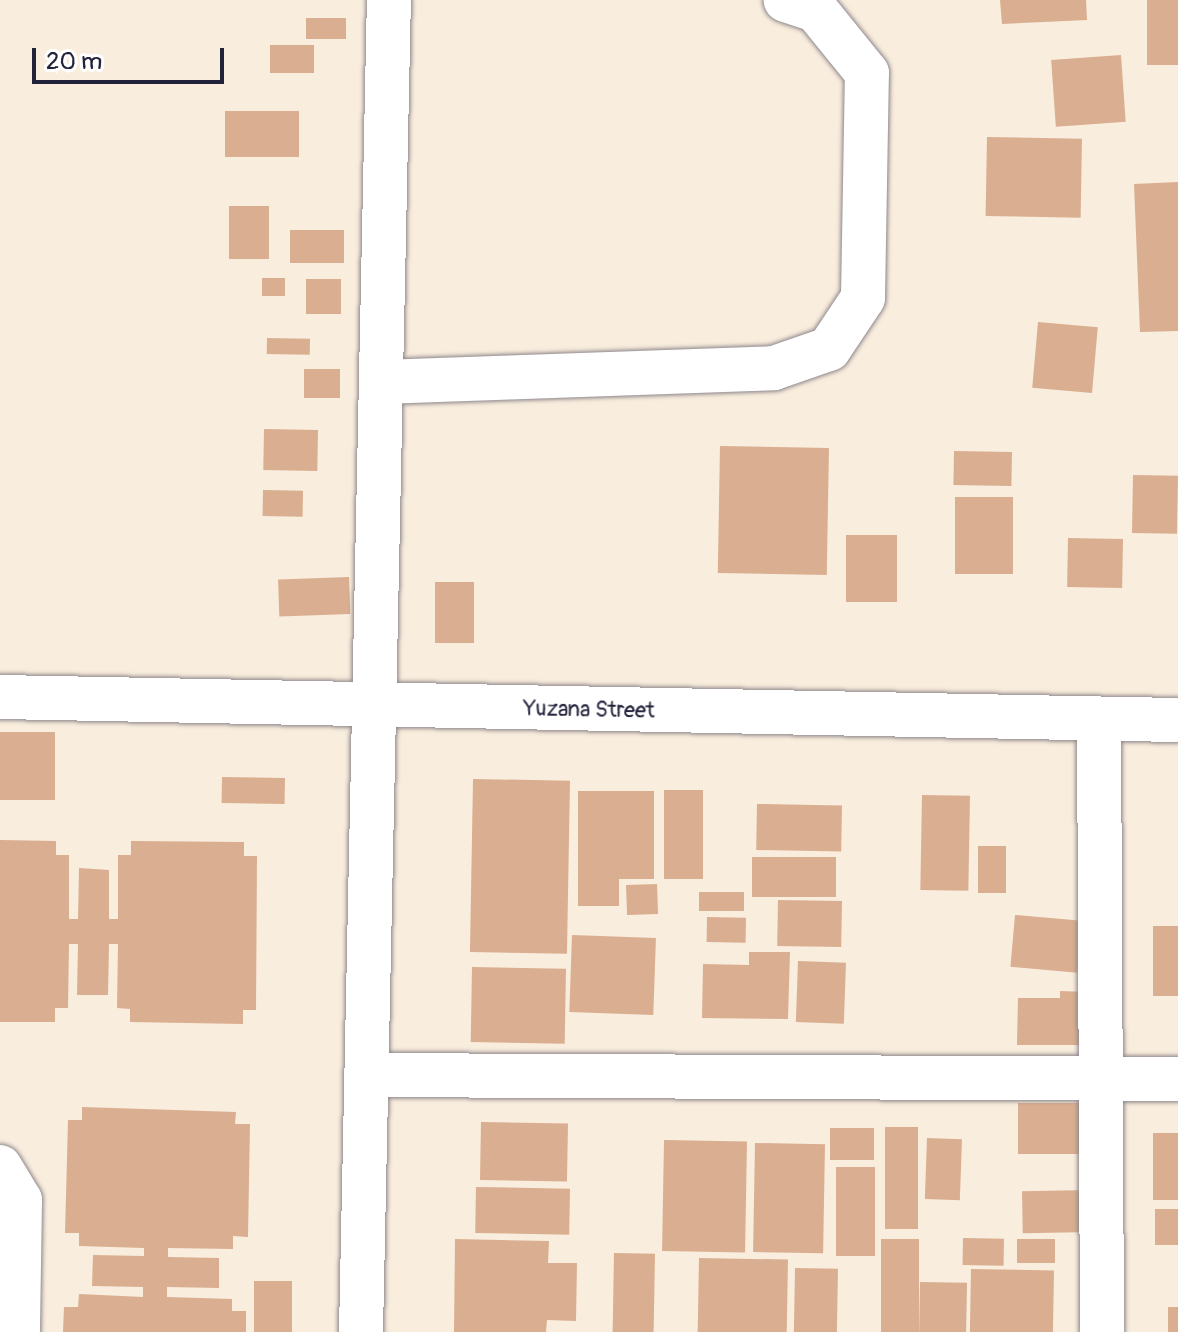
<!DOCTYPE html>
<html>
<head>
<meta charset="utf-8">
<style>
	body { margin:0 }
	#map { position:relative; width:1178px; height:1332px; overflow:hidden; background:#f9eddd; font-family:Pangolin,sans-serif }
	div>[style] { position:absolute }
	.building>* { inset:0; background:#daae90; transform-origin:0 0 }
	.roads { filter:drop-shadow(0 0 2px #8e888c) drop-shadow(0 0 2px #8e888c) }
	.minor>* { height:44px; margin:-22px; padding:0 22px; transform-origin:22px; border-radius:22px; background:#fff }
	span { translate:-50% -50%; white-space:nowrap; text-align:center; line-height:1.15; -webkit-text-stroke:8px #fff; paint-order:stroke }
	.street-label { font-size:22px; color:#22223b }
	.scale { position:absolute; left:32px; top:48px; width:192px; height:36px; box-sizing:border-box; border:4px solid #22223b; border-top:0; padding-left:10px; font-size:24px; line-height:28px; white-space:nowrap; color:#22223b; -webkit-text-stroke:6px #fff; paint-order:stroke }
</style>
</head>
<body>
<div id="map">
	<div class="building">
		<i style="clip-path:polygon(1000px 0,1086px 0,1087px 20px,1002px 24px)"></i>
		<i style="left:1147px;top:0;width:31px;height:65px"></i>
		<i style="left:306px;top:18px;width:40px;height:21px"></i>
		<i style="left:270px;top:45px;width:44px;height:28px"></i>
		<i style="left:1121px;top:55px;width:67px;height:70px;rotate:86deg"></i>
		<i style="left:225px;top:111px;width:74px;height:46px"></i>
		<i style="left:987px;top:137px;width:95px;height:79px;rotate:1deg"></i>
		<i style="clip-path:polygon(1178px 182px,1178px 331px,1140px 332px,1134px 184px)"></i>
		<i style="left:229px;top:206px;width:40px;height:53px"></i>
		<i style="left:290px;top:230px;width:54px;height:33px"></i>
		<i style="left:262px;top:278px;width:23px;height:18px"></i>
		<i style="left:306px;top:279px;width:35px;height:35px"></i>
		<i style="left:1038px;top:322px;width:60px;height:66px;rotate:5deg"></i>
		<i style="left:267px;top:338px;width:43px;height:16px;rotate:1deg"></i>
		<i style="left:304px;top:369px;width:36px;height:29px"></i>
		<i style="left:264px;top:429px;width:54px;height:41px;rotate:1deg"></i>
		<i style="left:720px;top:446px;width:109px;height:127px;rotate:1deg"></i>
		<i style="left:954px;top:451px;width:58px;height:34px;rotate:1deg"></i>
		<i style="left:1133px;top:475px;width:45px;height:58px;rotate:1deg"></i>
		<i style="left:263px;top:490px;width:40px;height:26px;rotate:1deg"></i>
		<i style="left:955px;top:497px;width:58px;height:77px"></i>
		<i style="left:846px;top:535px;width:51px;height:67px"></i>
		<i style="left:1068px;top:538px;width:55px;height:49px;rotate:1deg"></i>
		<i style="left:349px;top:577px;width:37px;height:71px;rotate:88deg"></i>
		<i style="left:435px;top:582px;width:39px;height:61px"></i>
		<i style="left:55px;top:732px;width:68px;height:55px;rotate:90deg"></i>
		<i style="left:222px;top:777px;width:63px;height:26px;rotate:1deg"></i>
		<i style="left:473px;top:779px;width:97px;height:173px;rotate:1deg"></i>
		<i style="left:664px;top:790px;width:39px;height:89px"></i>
		<i style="clip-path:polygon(578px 791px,654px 791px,654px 879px,619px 879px,619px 906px,578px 906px)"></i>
		<i style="left:922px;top:795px;width:48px;height:95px;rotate:1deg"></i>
		<i style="left:757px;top:804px;width:85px;height:46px;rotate:1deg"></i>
		<i style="clip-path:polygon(0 840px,56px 841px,56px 855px,69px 855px,69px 919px,78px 919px,79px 868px,109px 870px,109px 919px,118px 919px,118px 855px,131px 855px,131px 841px,244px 842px,244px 856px,257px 856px,256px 1010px,243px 1010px,243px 1024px,130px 1022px,130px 1009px,117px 1008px,118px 944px,109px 944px,108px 995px,77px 995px,78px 944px,69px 944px,68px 1008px,55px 1008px,55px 1022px,0 1022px)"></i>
		<i style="left:978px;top:846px;width:28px;height:47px"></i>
		<i style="left:752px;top:857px;width:84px;height:40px"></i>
		<i style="left:657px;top:884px;width:30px;height:31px;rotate:88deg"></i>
		<i style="left:744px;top:892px;width:19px;height:45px;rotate:90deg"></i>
		<i style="left:778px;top:900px;width:64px;height:46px;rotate:1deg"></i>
		<i style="left:1015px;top:915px;width:67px;height:52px;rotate:5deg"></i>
		<i style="left:707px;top:917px;width:39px;height:25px;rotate:1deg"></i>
		<i style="left:1153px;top:926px;width:25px;height:70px"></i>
		<i style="left:572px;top:935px;width:84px;height:77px;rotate:2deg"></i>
		<i style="clip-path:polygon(749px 952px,790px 952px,788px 1019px,702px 1018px,703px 964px,749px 965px)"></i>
		<i style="left:798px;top:961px;width:48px;height:61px;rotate:2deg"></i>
		<i style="left:472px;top:967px;width:94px;height:75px;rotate:1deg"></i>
		<i style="clip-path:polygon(1060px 991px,1088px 992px,1088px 1045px,1017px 1045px,1018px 998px,1060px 998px)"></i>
		<i style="left:1018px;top:1103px;width:69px;height:51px"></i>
		<i style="clip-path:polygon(82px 1107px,236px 1112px,235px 1124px,250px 1124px,248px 1237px,233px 1236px,233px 1249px,168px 1248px,168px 1257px,219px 1258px,219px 1288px,167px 1287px,167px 1297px,232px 1299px,232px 1311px,246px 1311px,246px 1332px,63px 1332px,64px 1307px,78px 1307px,79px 1294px,143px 1297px,143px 1287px,92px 1286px,93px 1255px,144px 1256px,144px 1248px,79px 1246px,79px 1233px,65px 1233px,68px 1120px,82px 1120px)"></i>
		<i style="left:481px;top:1122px;width:87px;height:58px;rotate:1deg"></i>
		<i style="left:885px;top:1127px;width:33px;height:102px"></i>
		<i style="left:830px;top:1128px;width:44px;height:32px"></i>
		<i style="left:1153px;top:1133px;width:25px;height:67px"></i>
		<i style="left:927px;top:1138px;width:35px;height:61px;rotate:2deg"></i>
		<i style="left:664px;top:1140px;width:83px;height:111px;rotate:1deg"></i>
		<i style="left:755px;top:1143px;width:70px;height:109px;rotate:1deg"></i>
		<i style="left:836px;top:1167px;width:39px;height:89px"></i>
		<i style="left:476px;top:1187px;width:94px;height:46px;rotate:1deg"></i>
		<i style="left:1091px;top:1190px;width:42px;height:69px;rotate:89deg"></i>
		<i style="left:1155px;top:1209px;width:23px;height:36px"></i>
		<i style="left:963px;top:1238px;width:41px;height:27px;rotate:1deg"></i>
		<i style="clip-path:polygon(455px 1239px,549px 1241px,548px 1263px,577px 1263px,576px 1321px,547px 1320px,546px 1332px,454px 1332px)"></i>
		<i style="left:881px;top:1239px;width:38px;height:93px"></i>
		<i style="left:1017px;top:1239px;width:38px;height:24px"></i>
		<i style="left:614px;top:1253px;width:41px;height:79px;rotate:1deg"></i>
		<i style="left:699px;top:1258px;width:89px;height:74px;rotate:1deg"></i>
		<i style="left:795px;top:1268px;width:43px;height:64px;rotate:1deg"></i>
		<i style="left:971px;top:1269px;width:83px;height:63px;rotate:1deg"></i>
		<i style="left:254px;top:1281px;width:38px;height:51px"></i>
		<i style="left:920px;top:1282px;width:47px;height:50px;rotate:1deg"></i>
		<i style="left:1168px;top:1307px;width:10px;height:25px"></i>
	</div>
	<div class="roads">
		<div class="minor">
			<i style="left:381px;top:382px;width:393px;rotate:-2deg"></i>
			<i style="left:774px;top:368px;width:58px;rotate:-19.1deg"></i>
			<i style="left:829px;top:349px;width:61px;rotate:-56.3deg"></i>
			<i style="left:863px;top:298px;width:225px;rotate:-89deg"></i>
			<i style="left:867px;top:73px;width:81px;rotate:-129deg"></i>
			<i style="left:816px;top:10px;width:32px;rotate:-162deg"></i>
			<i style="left:0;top:697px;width:1178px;rotate:1.12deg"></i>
			<i style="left:1099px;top:719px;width:613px;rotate:89.72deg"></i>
			<i style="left:366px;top:1075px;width:812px;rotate:0.28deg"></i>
			<i style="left:0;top:1167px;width:39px;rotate:59deg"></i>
			<i style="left:20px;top:1200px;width:132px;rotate:90.9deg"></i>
			<i style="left:361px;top:1332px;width:1332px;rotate:-88.8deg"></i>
		</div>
	</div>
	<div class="street-label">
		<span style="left:589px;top:710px;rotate:1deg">Yuzana Street</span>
	</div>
	<div class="scale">20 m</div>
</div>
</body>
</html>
